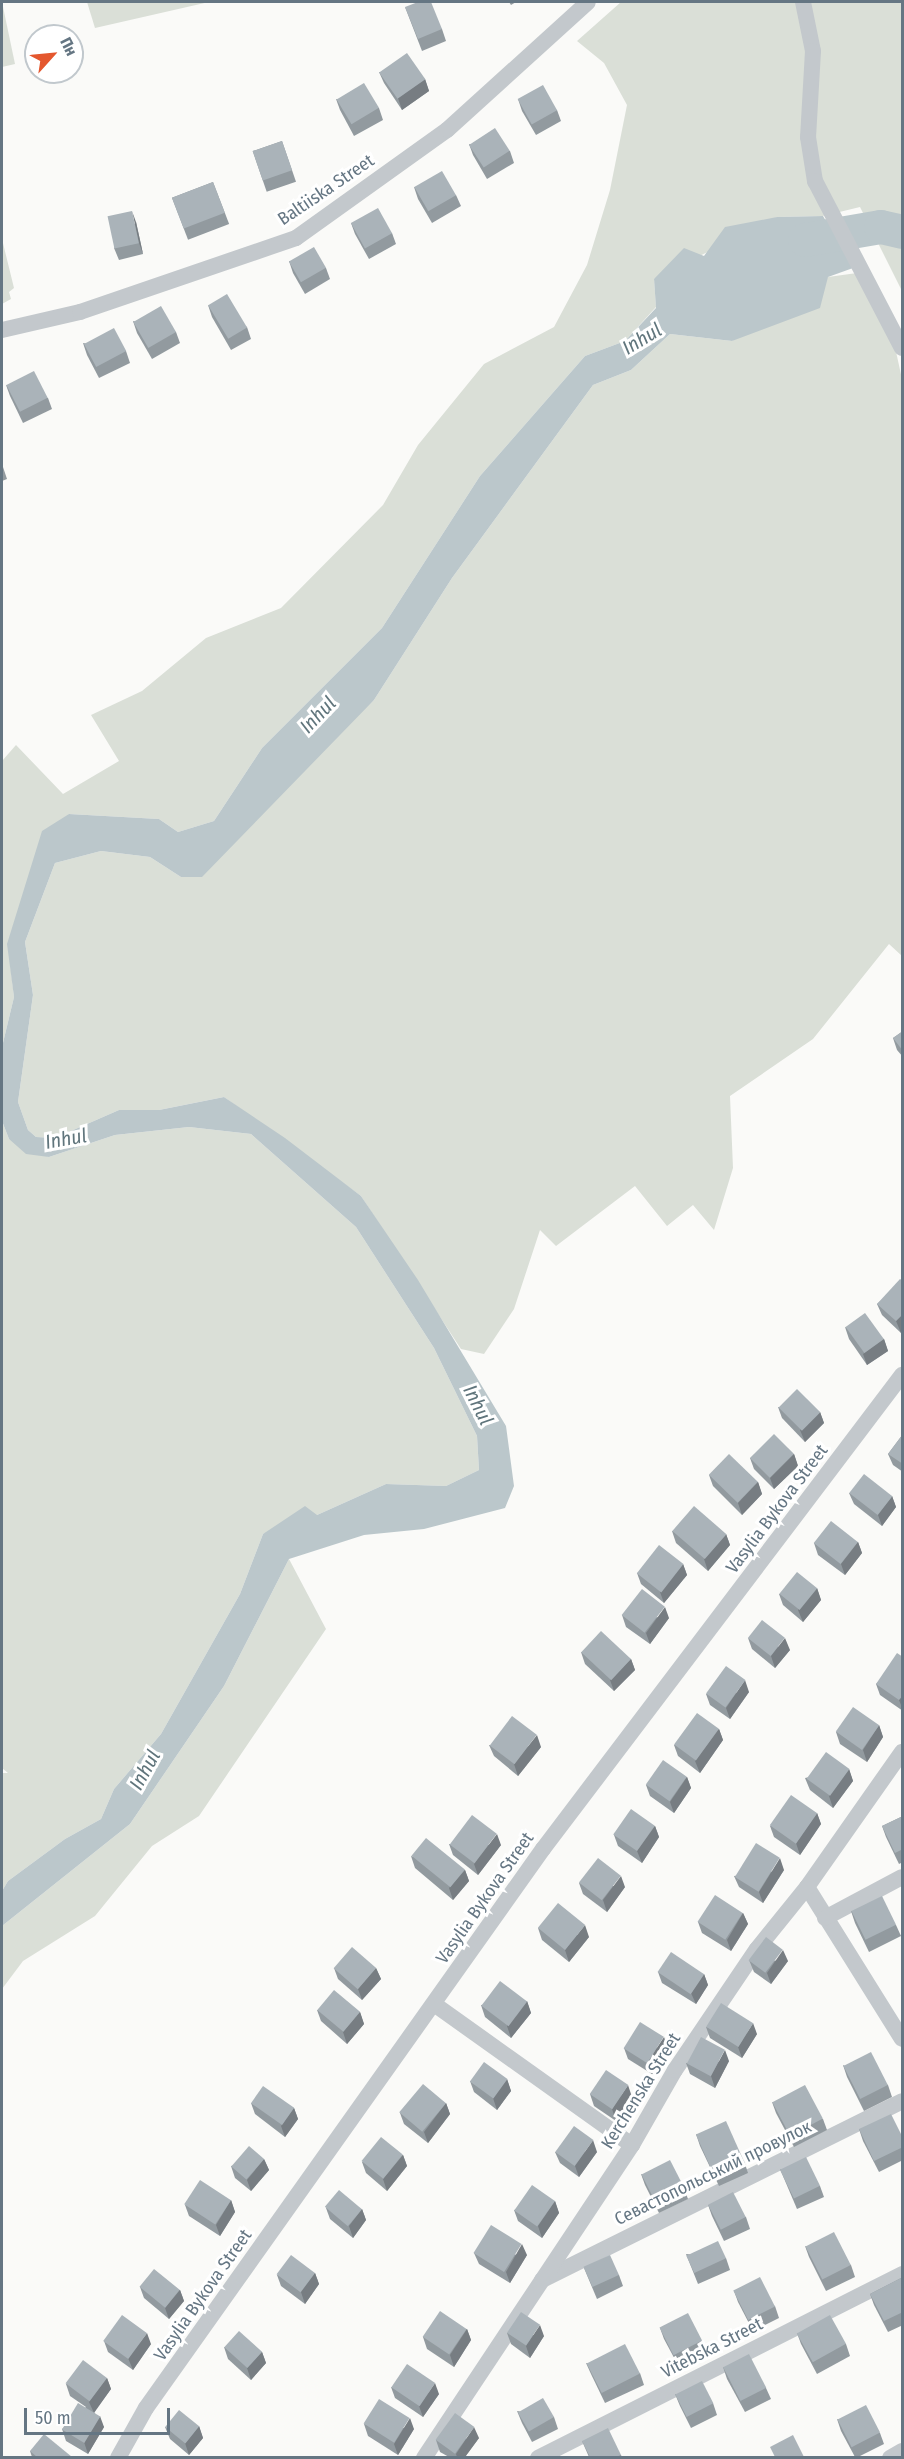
<!DOCTYPE html>
<html>
<head>
<meta charset="utf-8">
<style>
	body { margin:0 }
	#map { position:relative; width:904px; height:2459px; overflow:hidden; background:#fafaf8; font-family:"Fira Sans Condensed",sans-serif }
	div>[style] { position:absolute }
	.green>* { inset:0; background:#dadfd7 }
	.water>* { inset:0; background:#bbc7cb }
	.river>* { height:34px; margin:-17px; padding:0 17px; transform-origin:17px; border-radius:17px; background:#bbc7cb }
	.street>* { height:16px; margin:-8px; padding:0 8px; transform-origin:8px; border-radius:8px; background:#c3c8cc }
	.wall>* { inset:0; background:#929a9f; transform-origin:0 0 }
	.shaded-wall>* { inset:0; background:#777d82 }
	.building>* { inset:0; background:#aab3b9; transform-origin:0 0 }
	span { translate:-50% -50%; white-space:nowrap; text-align:center; line-height:1.15; -webkit-text-stroke:6px #fff; paint-order:stroke }
	.street-label { font-size:18px; color:#657683 }
	.water-label { font-size:20px; color:#60757c; font-style:italic }
	.frame { position:absolute; inset:0; border:3px solid #657683; pointer-events:none }
	.north { position:absolute; left:24px; top:24px; width:60px; height:60px; box-sizing:border-box; background:#fff; border:2px solid #c1c8cd; border-radius:50%; rotate:63deg; font-size:16px; font-weight:700; line-height:24px; text-align:center; color:#657683 }
	.north::after { content:''; display:block; margin:auto; width:21px; height:27px; background:#e4572e; clip-path:polygon(50% 0,100% 100%,50% 72%,0 100%) }
	.scale { position:absolute; left:24px; top:2408px; width:146px; height:27px; box-sizing:border-box; border:3px solid #657683; border-top:0; padding-left:8px; font-size:18px; line-height:21px; white-space:nowrap; color:#657683; -webkit-text-stroke:4px #fff; paint-order:stroke }
</style>
</head>
<body>
<div id="map">
	<div class="green">
		<i style="clip-path:polygon(2px 2px,15px 64px,2px 67px)"></i>
		<i style="clip-path:polygon(87px 2px,209px 2px,95px 28px)"></i>
		<i style="clip-path:polygon(621px 2px,902px 2px,902px 291px,860px 207px,823px 216px,777px 217px,654px 279px,656px 307px,625px 341px,585px 356px,480px 476px,382px 628px,262px 748px,214px 821px,178px 832px,159px 819px,69px 814px,8px 944px,14px 997px,2px 1047px,2px 761px,16px 745px,63px 794px,119px 761px,91px 715px,142px 691px,206px 638px,281px 608px,383px 505px,418px 445px,484px 364px,554px 327px,587px 265px,610px 190px,627px 105px,604px 63px,577px 41px)"></i>
		<i style="clip-path:polygon(2px 239px,14px 288px,9px 292px,11px 299px,2px 304px)"></i>
		<i style="clip-path:polygon(857px 273px,895px 347px,902px 379px,902px 956px,889px 944px,813px 1039px,730px 1096px,733px 1168px,714px 1230px,693px 1205px,667px 1226px,635px 1186px,556px 1246px,540px 1230px,514px 1309px,484px 1354px,461px 1349px,361px 1196px,224px 1097px,159px 1110px,119px 1110px,55px 1138px,36px 1137px,28px 1130px,18px 1102px,33px 995px,25px 942px,55px 863px,101px 851px,150px 857px,181px 877px,374px 700px,452px 578px,593px 385px,631px 370px,670px 334px,732px 341px,828px 277px)"></i>
		<i style="clip-path:polygon(2px 1121px,9px 1139px,49px 1157px,115px 1135px,189px 1127px,251px 1134px,356px 1227px,434px 1348px,477px 1436px,479px 1470px,446px 1486px,386px 1484px,317px 1515px,263px 1534px,240px 1594px,161px 1734px,114px 1789px,101px 1819px,65px 1839px,8px 1881px,2px 1891px,2px 1773px,8px 1773px,2px 1768px)"></i>
		<i style="clip-path:polygon(289px 1559px,326px 1629px,199px 1816px,152px 1846px,95px 1916px,23px 1961px,2px 1989px,2px 1926px,130px 1824px,224px 1686px)"></i>
	</div>
	<div class="water">
		<i style="clip-path:polygon(823px 216px,853px 268px,828px 277px,820px 308px,732px 341px,670px 334px,631px 370px,593px 385px,452px 578px,374px 700px,202px 877px,181px 877px,150px 857px,101px 851px,55px 863px,25px 942px,33px 995px,18px 1102px,28px 1130px,36px 1137px,55px 1138px,119px 1110px,159px 1110px,224px 1097px,285px 1138px,361px 1196px,418px 1280px,506px 1426px,514px 1486px,505px 1508px,424px 1529px,364px 1535px,289px 1559px,224px 1686px,130px 1824px,2px 1926px,2px 1932px,2px 1891px,8px 1881px,65px 1839px,101px 1819px,114px 1789px,161px 1734px,240px 1594px,263px 1534px,305px 1506px,317px 1515px,386px 1484px,446px 1486px,479px 1470px,477px 1436px,434px 1348px,356px 1227px,251px 1134px,189px 1127px,115px 1135px,49px 1157px,26px 1154px,9px 1139px,2px 1121px,2px 1047px,14px 997px,7px 944px,42px 831px,69px 814px,159px 819px,178px 832px,214px 821px,262px 748px,382px 628px,480px 476px,585px 356px,625px 341px,656px 308px,654px 279px,684px 248px,704px 256px,725px 227px,777px 217px)"></i>
	</div>
	<div class="river">
		<i style="left:805px;top:240px;width:77px;rotate:-9.7deg"></i>
		<i style="left:881px;top:227px;width:22px;rotate:13deg"></i>
	</div>
	<div class="street">
		<i style="left:803px;top:2px;width:50px;rotate:78.5deg"></i>
		<i style="left:813px;top:51px;width:86px;rotate:93.3deg"></i>
		<i style="left:808px;top:137px;width:45px;rotate:81deg"></i>
		<i style="left:815px;top:181px;width:188px;rotate:62.5deg"></i>
		<i style="left:2px;top:330px;width:80px;rotate:-13deg"></i>
		<i style="left:80px;top:312px;width:228px;rotate:-18.9deg"></i>
		<i style="left:296px;top:238px;width:186px;rotate:-35.6deg"></i>
		<i style="left:447px;top:130px;width:190px;rotate:-42.2deg"></i>
		<i style="left:807px;top:1887px;width:179px;rotate:58deg"></i>
		<i style="left:825px;top:1918px;width:87px;rotate:-28deg"></i>
		<i style="left:434px;top:2004px;width:243px;rotate:35.5deg"></i>
		<i style="left:542px;top:2280px;width:402px;rotate:-26.4deg"></i>
		<i style="left:118px;top:2458px;width:57px;rotate:-60.8deg"></i>
		<i style="left:146px;top:2408px;width:686px;rotate:-54.62deg"></i>
		<i style="left:543px;top:1849px;width:595px;rotate:-52.86deg"></i>
		<i style="left:424px;top:2458px;width:376px;rotate:-56.4deg"></i>
		<i style="left:632px;top:2145px;width:86px;rotate:-60.2deg"></i>
		<i style="left:675px;top:2070px;width:146px;rotate:-55.9deg"></i>
		<i style="left:757px;top:1949px;width:80px;rotate:-51.1deg"></i>
		<i style="left:807px;top:1887px;width:165px;rotate:-54.9deg"></i>
		<i style="left:538px;top:2458px;width:408px;rotate:-26.8deg"></i>
		<i style="left:890px;top:2458px;width:14px;rotate:-30deg"></i>
	</div>
	<div class="wall">
		<i style="clip-path:polygon(509px 2px,516px 2px,511px 5px)"></i>
		<i style="clip-path:polygon(405px 7px,442px 29px,446px 41px,422px 51px)"></i>
		<i style="clip-path:polygon(379px 72px,425px 79px,429px 91px,402px 110px,384px 83px)"></i>
		<i style="clip-path:polygon(336px 99px,379px 108px,383px 120px,354px 136px,340px 110px)"></i>
		<i style="clip-path:polygon(518px 99px,557px 110px,561px 121px,536px 135px,522px 111px)"></i>
		<i style="left:282px;top:141px;width:43px;height:31px;rotate:71deg"></i>
		<i style="clip-path:polygon(469px 144px,510px 151px,514px 163px,487px 179px,473px 155px)"></i>
		<i style="left:213px;top:182px;width:45px;height:44px;rotate:69deg"></i>
		<i style="clip-path:polygon(414px 187px,456px 195px,461px 206px,432px 223px,418px 199px)"></i>
		<i style="clip-path:polygon(136px 222px,143px 254px,119px 260px,114px 248px)"></i>
		<i style="clip-path:polygon(351px 223px,392px 233px,396px 244px,369px 259px,355px 234px)"></i>
		<i style="clip-path:polygon(289px 261px,326px 268px,330px 279px,305px 294px,293px 273px)"></i>
		<i style="clip-path:polygon(208px 305px,247px 327px,251px 339px,231px 350px,212px 317px)"></i>
		<i style="clip-path:polygon(133px 321px,176px 332px,180px 343px,152px 359px,137px 333px)"></i>
		<i style="clip-path:polygon(83px 343px,126px 351px,130px 363px,99px 378px,87px 355px)"></i>
		<i style="clip-path:polygon(6px 385px,48px 398px,52px 409px,23px 423px,10px 396px)"></i>
		<i style="clip-path:polygon(2px 464px,7px 479px,2px 481px)"></i>
		<i style="clip-path:polygon(903px 1031px,903px 1057px,897px 1050px,893px 1038px)"></i>
		<i style="clip-path:polygon(903px 1281px,903px 1330px,901px 1333px,882px 1315px,877px 1304px)"></i>
		<i style="clip-path:polygon(845px 1327px,884px 1339px,888px 1351px,867px 1365px,849px 1339px)"></i>
		<i style="clip-path:polygon(778px 1407px,820px 1412px,824px 1423px,805px 1442px,782px 1418px)"></i>
		<i style="clip-path:polygon(903px 1434px,903px 1472px,893px 1465px,888px 1454px)"></i>
		<i style="clip-path:polygon(794px 1454px,798px 1466px,774px 1489px,754px 1469px,750px 1458px)"></i>
		<i style="clip-path:polygon(709px 1475px,758px 1482px,762px 1494px,742px 1515px,713px 1486px)"></i>
		<i style="clip-path:polygon(849px 1493px,892px 1496px,896px 1507px,882px 1526px,854px 1504px)"></i>
		<i style="clip-path:polygon(672px 1531px,726px 1534px,730px 1545px,708px 1571px,676px 1543px)"></i>
		<i style="clip-path:polygon(858px 1542px,862px 1553px,845px 1575px,818px 1555px,814px 1543px)"></i>
		<i style="clip-path:polygon(683px 1564px,687px 1575px,664px 1603px,641px 1584px,637px 1573px)"></i>
		<i style="clip-path:polygon(817px 1588px,821px 1600px,803px 1622px,783px 1605px,779px 1594px)"></i>
		<i style="clip-path:polygon(622px 1615px,669px 1618px,650px 1644px,626px 1627px)"></i>
		<i style="clip-path:polygon(748px 1638px,790px 1650px,775px 1668px,752px 1649px)"></i>
		<i style="clip-path:polygon(581px 1652px,631px 1659px,635px 1670px,614px 1691px,585px 1664px)"></i>
		<i style="clip-path:polygon(903px 1657px,903px 1711px,880px 1695px,876px 1684px)"></i>
		<i style="clip-path:polygon(749px 1692px,730px 1719px,710px 1705px,706px 1694px)"></i>
		<i style="clip-path:polygon(879px 1725px,883px 1737px,867px 1762px,840px 1744px,836px 1732px)"></i>
		<i style="clip-path:polygon(719px 1729px,723px 1740px,700px 1773px,678px 1756px,674px 1745px)"></i>
		<i style="clip-path:polygon(489px 1745px,541px 1747px,518px 1776px,494px 1756px)"></i>
		<i style="clip-path:polygon(849px 1769px,853px 1781px,833px 1808px,810px 1790px,805px 1778px)"></i>
		<i style="clip-path:polygon(687px 1777px,691px 1788px,674px 1813px,650px 1796px,646px 1785px)"></i>
		<i style="clip-path:polygon(817px 1813px,821px 1824px,800px 1855px,774px 1837px,770px 1826px)"></i>
		<i style="clip-path:polygon(903px 1816px,903px 1862px,899px 1864px,886px 1837px,882px 1826px)"></i>
		<i style="clip-path:polygon(655px 1826px,659px 1837px,642px 1863px,618px 1846px,614px 1835px)"></i>
		<i style="clip-path:polygon(449px 1844px,501px 1845px,478px 1875px,453px 1855px)"></i>
		<i style="clip-path:polygon(411px 1856px,465px 1870px,469px 1881px,453px 1900px,415px 1868px)"></i>
		<i style="clip-path:polygon(784px 1870px,763px 1903px,739px 1887px,734px 1876px)"></i>
		<i style="clip-path:polygon(579px 1883px,625px 1887px,607px 1912px,583px 1894px)"></i>
		<i style="clip-path:polygon(851px 1911px,896px 1925px,901px 1936px,869px 1952px,855px 1923px)"></i>
		<i style="clip-path:polygon(743px 1913px,748px 1924px,731px 1951px,702px 1933px,698px 1922px)"></i>
		<i style="clip-path:polygon(538px 1928px,589px 1937px,569px 1962px,542px 1940px)"></i>
		<i style="clip-path:polygon(749px 1960px,788px 1961px,771px 1984px,754px 1972px)"></i>
		<i style="clip-path:polygon(334px 1968px,376px 1968px,381px 1979px,362px 2000px,338px 1979px)"></i>
		<i style="clip-path:polygon(658px 1972px,704px 1974px,708px 1985px,696px 2004px,662px 1983px)"></i>
		<i style="clip-path:polygon(527px 2001px,531px 2013px,511px 2038px,485px 2017px,481px 2005px)"></i>
		<i style="clip-path:polygon(317px 2010px,360px 2012px,364px 2024px,347px 2044px,321px 2021px)"></i>
		<i style="clip-path:polygon(706px 2027px,757px 2034px,742px 2058px,710px 2038px)"></i>
		<i style="clip-path:polygon(624px 2048px,668px 2048px,652px 2074px,628px 2059px)"></i>
		<i style="clip-path:polygon(729px 2061px,715px 2088px,690px 2074px,686px 2063px)"></i>
		<i style="clip-path:polygon(843px 2065px,888px 2085px,892px 2097px,864px 2111px,847px 2077px)"></i>
		<i style="clip-path:polygon(507px 2079px,511px 2091px,497px 2110px,474px 2092px,470px 2081px)"></i>
		<i style="clip-path:polygon(590px 2094px,632px 2097px,616px 2121px,594px 2106px)"></i>
		<i style="clip-path:polygon(772px 2102px,823px 2119px,827px 2130px,794px 2147px,776px 2113px)"></i>
		<i style="clip-path:polygon(251px 2103px,294px 2108px,298px 2119px,285px 2137px,255px 2114px)"></i>
		<i style="clip-path:polygon(446px 2103px,450px 2114px,428px 2143px,404px 2124px,400px 2113px)"></i>
		<i style="clip-path:polygon(859px 2129px,903px 2138px,903px 2160px,879px 2172px,863px 2141px)"></i>
		<i style="clip-path:polygon(696px 2134px,744px 2161px,748px 2173px,719px 2186px,700px 2146px)"></i>
		<i style="clip-path:polygon(555px 2152px,597px 2152px,579px 2177px,560px 2163px)"></i>
		<i style="clip-path:polygon(403px 2155px,407px 2166px,387px 2191px,366px 2173px,362px 2162px)"></i>
		<i style="clip-path:polygon(264px 2159px,269px 2170px,251px 2191px,235px 2178px,231px 2166px)"></i>
		<i style="clip-path:polygon(780px 2169px,820px 2186px,824px 2197px,797px 2209px)"></i>
		<i style="clip-path:polygon(641px 2174px,684px 2188px,688px 2199px,659px 2213px,645px 2185px)"></i>
		<i style="clip-path:polygon(231px 2200px,235px 2212px,220px 2236px,189px 2216px,185px 2205px)"></i>
		<i style="clip-path:polygon(555px 2201px,559px 2213px,542px 2238px,518px 2221px,514px 2210px)"></i>
		<i style="clip-path:polygon(708px 2205px,746px 2217px,750px 2229px,724px 2241px,712px 2216px)"></i>
		<i style="clip-path:polygon(326px 2208px,362px 2209px,366px 2220px,353px 2238px,330px 2219px)"></i>
		<i style="clip-path:polygon(805px 2246px,851px 2265px,855px 2277px,826px 2291px,809px 2257px)"></i>
		<i style="clip-path:polygon(474px 2253px,527px 2255px,510px 2283px,479px 2264px)"></i>
		<i style="clip-path:polygon(686px 2254px,726px 2258px,730px 2270px,698px 2284px)"></i>
		<i style="clip-path:polygon(584px 2268px,619px 2275px,623px 2286px,597px 2299px)"></i>
		<i style="clip-path:polygon(315px 2273px,319px 2284px,305px 2304px,281px 2286px,277px 2275px)"></i>
		<i style="clip-path:polygon(903px 2277px,903px 2325px,888px 2332px,874px 2305px,870px 2294px)"></i>
		<i style="clip-path:polygon(140px 2287px,180px 2290px,184px 2301px,169px 2319px,144px 2298px)"></i>
		<i style="clip-path:polygon(734px 2291px,775px 2306px,779px 2318px,753px 2331px,738px 2302px)"></i>
		<i style="clip-path:polygon(660px 2328px,702px 2341px,706px 2353px,679px 2367px,664px 2339px)"></i>
		<i style="clip-path:polygon(467px 2329px,471px 2340px,454px 2367px,427px 2349px,423px 2337px)"></i>
		<i style="clip-path:polygon(507px 2333px,544px 2336px,530px 2358px,511px 2344px)"></i>
		<i style="clip-path:polygon(797px 2333px,846px 2344px,850px 2356px,817px 2374px,801px 2344px)"></i>
		<i style="clip-path:polygon(104px 2341px,151px 2344px,133px 2370px,108px 2352px)"></i>
		<i style="clip-path:polygon(224px 2347px,262px 2352px,266px 2363px,251px 2380px,228px 2359px)"></i>
		<i style="clip-path:polygon(586px 2363px,640px 2373px,644px 2385px,605px 2403px,591px 2374px)"></i>
		<i style="clip-path:polygon(723px 2367px,766px 2388px,771px 2399px,745px 2412px,727px 2379px)"></i>
		<i style="clip-path:polygon(107px 2378px,111px 2389px,94px 2412px,104px 2427px,88px 2454px,66px 2441px,62px 2429px,86px 2407px,70px 2396px,66px 2384px)"></i>
		<i style="clip-path:polygon(391px 2387px,439px 2394px,423px 2417px,395px 2398px)"></i>
		<i style="clip-path:polygon(675px 2394px,713px 2403px,717px 2415px,691px 2428px,680px 2406px)"></i>
		<i style="clip-path:polygon(517px 2411px,554px 2417px,558px 2429px,532px 2442px,522px 2423px)"></i>
		<i style="clip-path:polygon(837px 2419px,880px 2433px,884px 2444px,858px 2457px,855px 2457px,841px 2431px)"></i>
		<i style="clip-path:polygon(364px 2424px,414px 2429px,398px 2455px,368px 2436px)"></i>
		<i style="clip-path:polygon(199px 2426px,203px 2438px,189px 2455px,170px 2439px,165px 2427px)"></i>
		<i style="clip-path:polygon(479px 2438px,465px 2457px,449px 2457px,440px 2452px,436px 2440px)"></i>
		<i style="clip-path:polygon(582px 2441px,621px 2455px,622px 2457px,589px 2457px)"></i>
		<i style="clip-path:polygon(30px 2451px,72px 2457px,32px 2457px)"></i>
	</div>
	<div class="shaded-wall">
		<i style="clip-path:polygon(425px 79px,429px 91px,402px 110px,398px 98px)"></i>
		<i style="clip-path:polygon(132px 211px,136px 222px,143px 254px,139px 243px)"></i>
		<i style="clip-path:polygon(903px 1314px,903px 1330px,901px 1333px,896px 1321px)"></i>
		<i style="clip-path:polygon(884px 1339px,888px 1351px,867px 1365px,863px 1354px)"></i>
		<i style="clip-path:polygon(820px 1412px,824px 1423px,805px 1442px,800px 1430px)"></i>
		<i style="clip-path:polygon(794px 1454px,798px 1466px,774px 1489px,770px 1478px)"></i>
		<i style="clip-path:polygon(758px 1482px,762px 1494px,742px 1515px,738px 1503px)"></i>
		<i style="clip-path:polygon(892px 1496px,896px 1507px,882px 1526px,878px 1515px)"></i>
		<i style="clip-path:polygon(726px 1534px,730px 1545px,708px 1571px,704px 1559px)"></i>
		<i style="clip-path:polygon(858px 1542px,862px 1553px,845px 1575px,841px 1564px)"></i>
		<i style="clip-path:polygon(683px 1564px,687px 1575px,664px 1603px,660px 1592px)"></i>
		<i style="clip-path:polygon(817px 1588px,821px 1600px,803px 1622px,798px 1610px)"></i>
		<i style="clip-path:polygon(665px 1607px,669px 1618px,650px 1644px,646px 1633px)"></i>
		<i style="clip-path:polygon(785px 1638px,790px 1650px,775px 1668px,771px 1656px)"></i>
		<i style="clip-path:polygon(631px 1659px,635px 1670px,614px 1691px,610px 1680px)"></i>
		<i style="clip-path:polygon(745px 1680px,749px 1692px,730px 1719px,726px 1708px)"></i>
		<i style="clip-path:polygon(903px 1695px,903px 1710px,899px 1700px)"></i>
		<i style="clip-path:polygon(879px 1725px,883px 1737px,867px 1762px,863px 1750px)"></i>
		<i style="clip-path:polygon(719px 1729px,723px 1740px,700px 1773px,695px 1761px)"></i>
		<i style="clip-path:polygon(537px 1735px,541px 1747px,518px 1776px,514px 1764px)"></i>
		<i style="clip-path:polygon(849px 1769px,853px 1781px,833px 1808px,829px 1796px)"></i>
		<i style="clip-path:polygon(687px 1777px,691px 1788px,674px 1813px,670px 1802px)"></i>
		<i style="clip-path:polygon(817px 1813px,821px 1824px,800px 1855px,796px 1843px)"></i>
		<i style="clip-path:polygon(655px 1826px,659px 1837px,642px 1863px,637px 1851px)"></i>
		<i style="clip-path:polygon(497px 1834px,501px 1845px,478px 1875px,474px 1864px)"></i>
		<i style="clip-path:polygon(780px 1858px,784px 1870px,763px 1903px,759px 1892px)"></i>
		<i style="clip-path:polygon(465px 1870px,469px 1881px,453px 1900px,449px 1888px)"></i>
		<i style="clip-path:polygon(621px 1876px,625px 1887px,607px 1912px,603px 1900px)"></i>
		<i style="clip-path:polygon(743px 1913px,748px 1924px,731px 1951px,727px 1940px)"></i>
		<i style="clip-path:polygon(585px 1925px,589px 1937px,569px 1962px,565px 1950px)"></i>
		<i style="clip-path:polygon(783px 1950px,788px 1961px,771px 1984px,767px 1973px)"></i>
		<i style="clip-path:polygon(376px 1968px,381px 1979px,362px 2000px,358px 1989px)"></i>
		<i style="clip-path:polygon(704px 1974px,708px 1985px,696px 2004px,691px 1993px)"></i>
		<i style="clip-path:polygon(527px 2001px,531px 2013px,511px 2038px,507px 2026px)"></i>
		<i style="clip-path:polygon(360px 2012px,364px 2024px,347px 2044px,343px 2032px)"></i>
		<i style="clip-path:polygon(753px 2023px,757px 2034px,742px 2058px,738px 2047px)"></i>
		<i style="clip-path:polygon(664px 2037px,668px 2048px,652px 2074px,647px 2063px)"></i>
		<i style="clip-path:polygon(725px 2050px,729px 2061px,715px 2088px,711px 2076px)"></i>
		<i style="clip-path:polygon(507px 2079px,511px 2091px,497px 2110px,493px 2098px)"></i>
		<i style="clip-path:polygon(628px 2085px,632px 2097px,616px 2121px,612px 2109px)"></i>
		<i style="clip-path:polygon(446px 2103px,450px 2114px,428px 2143px,424px 2132px)"></i>
		<i style="clip-path:polygon(294px 2108px,298px 2119px,285px 2137px,281px 2126px)"></i>
		<i style="clip-path:polygon(593px 2140px,597px 2152px,579px 2177px,575px 2166px)"></i>
		<i style="clip-path:polygon(403px 2155px,407px 2166px,387px 2191px,383px 2179px)"></i>
		<i style="clip-path:polygon(264px 2159px,269px 2170px,251px 2191px,247px 2180px)"></i>
		<i style="clip-path:polygon(231px 2200px,235px 2212px,220px 2236px,216px 2225px)"></i>
		<i style="clip-path:polygon(555px 2201px,559px 2213px,542px 2238px,538px 2226px)"></i>
		<i style="clip-path:polygon(362px 2209px,366px 2220px,353px 2238px,349px 2226px)"></i>
		<i style="clip-path:polygon(522px 2244px,527px 2255px,510px 2283px,506px 2272px)"></i>
		<i style="clip-path:polygon(315px 2273px,319px 2284px,305px 2304px,301px 2292px)"></i>
		<i style="clip-path:polygon(180px 2290px,184px 2301px,169px 2319px,165px 2308px)"></i>
		<i style="clip-path:polygon(540px 2325px,544px 2336px,530px 2358px,526px 2346px)"></i>
		<i style="clip-path:polygon(467px 2329px,471px 2340px,454px 2367px,450px 2355px)"></i>
		<i style="clip-path:polygon(147px 2333px,151px 2344px,133px 2370px,128px 2358px)"></i>
		<i style="clip-path:polygon(262px 2352px,266px 2363px,251px 2380px,247px 2368px)"></i>
		<i style="clip-path:polygon(107px 2378px,111px 2389px,94px 2413px,89px 2402px)"></i>
		<i style="clip-path:polygon(435px 2383px,439px 2394px,423px 2417px,419px 2406px)"></i>
		<i style="clip-path:polygon(100px 2416px,104px 2427px,88px 2454px,84px 2442px)"></i>
		<i style="clip-path:polygon(410px 2418px,414px 2429px,398px 2455px,394px 2444px)"></i>
		<i style="clip-path:polygon(199px 2426px,203px 2438px,189px 2455px,185px 2443px)"></i>
		<i style="clip-path:polygon(474px 2427px,479px 2438px,465px 2457px,457px 2457px,456px 2454px)"></i>
	</div>
	<div class="building">
		<i style="clip-path:polygon(418px 2px,431px 2px,442px 29px,418px 39px,405px 7px)"></i>
		<i style="left:407px;top:53px;width:32px;height:34px;rotate:55deg"></i>
		<i style="left:364px;top:83px;width:29px;height:32px;rotate:59deg"></i>
		<i style="left:543px;top:85px;width:29px;height:29px;rotate:61deg"></i>
		<i style="left:495px;top:128px;width:27px;height:31px;rotate:57deg"></i>
		<i style="left:282px;top:141px;width:31px;height:31px;rotate:71deg"></i>
		<i style="left:442px;top:171px;width:28px;height:32px;rotate:60deg"></i>
		<i style="left:213px;top:182px;width:33px;height:44px;rotate:69deg"></i>
		<i style="left:378px;top:208px;width:29px;height:31px;rotate:61deg"></i>
		<i style="left:132px;top:211px;width:33px;height:25px;rotate:78deg"></i>
		<i style="left:314px;top:247px;width:24px;height:29px;rotate:60deg"></i>
		<i style="left:227px;top:294px;width:39px;height:22px;rotate:59deg"></i>
		<i style="left:161px;top:306px;width:30px;height:32px;rotate:60deg"></i>
		<i style="left:114px;top:328px;width:26px;height:34px;rotate:62deg"></i>
		<i style="left:34px;top:371px;width:30px;height:31px;rotate:63deg"></i>
		<i style="clip-path:polygon(903px 1031px,903px 1051px,893px 1038px)"></i>
		<i style="clip-path:polygon(900px 1279px,903px 1281px,903px 1314px,896px 1321px,877px 1304px)"></i>
		<i style="left:865px;top:1313px;width:32px;height:24px;rotate:54deg"></i>
		<i style="left:797px;top:1389px;width:33px;height:26px;rotate:45deg"></i>
		<i style="left:774px;top:1434px;width:28px;height:34px;rotate:45deg"></i>
		<i style="clip-path:polygon(903px 1434px,903px 1464px,888px 1454px)"></i>
		<i style="left:729px;top:1454px;width:40px;height:29px;rotate:44deg"></i>
		<i style="left:864px;top:1474px;width:36px;height:24px;rotate:38deg"></i>
		<i style="left:694px;top:1506px;width:43px;height:33px;rotate:41deg"></i>
		<i style="left:831px;top:1521px;width:34px;height:28px;rotate:38deg"></i>
		<i style="left:659px;top:1545px;width:31px;height:36px;rotate:38deg"></i>
		<i style="left:797px;top:1572px;width:26px;height:28px;rotate:39deg"></i>
		<i style="left:642px;top:1589px;width:29px;height:33px;rotate:38deg"></i>
		<i style="left:762px;top:1620px;width:29px;height:23px;rotate:38deg"></i>
		<i style="left:601px;top:1631px;width:41px;height:29px;rotate:43deg"></i>
		<i style="clip-path:polygon(897px 1653px,903px 1657px,903px 1695px,899px 1700px,876px 1684px)"></i>
		<i style="left:726px;top:1666px;width:24px;height:34px;rotate:36deg"></i>
		<i style="left:853px;top:1707px;width:32px;height:30px;rotate:35deg"></i>
		<i style="left:697px;top:1713px;width:27px;height:39px;rotate:36deg"></i>
		<i style="left:512px;top:1716px;width:31px;height:37px;rotate:37deg"></i>
		<i style="left:826px;top:1752px;width:29px;height:33px;rotate:36deg"></i>
		<i style="left:663px;top:1760px;width:29px;height:30px;rotate:35deg"></i>
		<i style="left:791px;top:1795px;width:32px;height:37px;rotate:35deg"></i>
		<i style="left:631px;top:1809px;width:29px;height:31px;rotate:35deg"></i>
		<i style="left:472px;top:1815px;width:31px;height:37px;rotate:37deg"></i>
		<i style="clip-path:polygon(903px 1816px,903px 1849px,895px 1853px,882px 1826px)"></i>
		<i style="left:426px;top:1838px;width:50px;height:23px;rotate:39deg"></i>
		<i style="left:756px;top:1843px;width:28px;height:40px;rotate:32deg"></i>
		<i style="left:598px;top:1858px;width:29px;height:31px;rotate:38deg"></i>
		<i style="left:715px;top:1895px;width:33px;height:32px;rotate:33deg"></i>
		<i style="left:882px;top:1896px;width:32px;height:34px;rotate:64deg"></i>
		<i style="left:558px;top:1903px;width:35px;height:32px;rotate:39deg"></i>
		<i style="left:766px;top:1937px;width:21px;height:29px;rotate:37deg"></i>
		<i style="left:352px;top:1947px;width:32px;height:28px;rotate:41deg"></i>
		<i style="left:671px;top:1952px;width:40px;height:24px;rotate:34deg"></i>
		<i style="left:500px;top:1981px;width:34px;height:31px;rotate:37deg"></i>
		<i style="left:334px;top:1990px;width:34px;height:26px;rotate:40deg"></i>
		<i style="left:721px;top:2003px;width:38px;height:28px;rotate:32deg"></i>
		<i style="left:640px;top:2022px;width:28px;height:31px;rotate:32deg"></i>
		<i style="left:701px;top:2037px;width:27px;height:30px;rotate:28deg"></i>
		<i style="left:871px;top:2052px;width:37px;height:31px;rotate:63deg"></i>
		<i style="left:484px;top:2062px;width:29px;height:24px;rotate:36deg"></i>
		<i style="left:606px;top:2070px;width:27px;height:29px;rotate:34deg"></i>
		<i style="left:423px;top:2084px;width:30px;height:37px;rotate:40deg"></i>
		<i style="left:805px;top:2085px;width:38px;height:37px;rotate:62deg"></i>
		<i style="left:263px;top:2086px;width:38px;height:21px;rotate:35deg"></i>
		<i style="clip-path:polygon(891px 2114px,903px 2138px,903px 2147px,874px 2161px,859px 2129px)"></i>
		<i style="left:726px;top:2121px;width:44px;height:33px;rotate:66deg"></i>
		<i style="left:574px;top:2126px;width:24px;height:32px;rotate:36deg"></i>
		<i style="left:381px;top:2137px;width:28px;height:31px;rotate:39deg"></i>
		<i style="left:249px;top:2146px;width:20px;height:27px;rotate:41deg"></i>
		<i style="left:806px;top:2157px;width:32px;height:29px;rotate:64deg"></i>
		<i style="left:670px;top:2160px;width:31px;height:32px;rotate:63deg"></i>
		<i style="left:200px;top:2180px;width:37px;height:29px;rotate:33deg"></i>
		<i style="left:532px;top:2185px;width:28px;height:31px;rotate:35deg"></i>
		<i style="left:339px;top:2190px;width:30px;height:22px;rotate:40deg"></i>
		<i style="left:733px;top:2192px;width:28px;height:28px;rotate:63deg"></i>
		<i style="left:491px;top:2225px;width:36px;height:33px;rotate:32deg"></i>
		<i style="left:834px;top:2232px;width:37px;height:32px;rotate:63deg"></i>
		<i style="left:718px;top:2241px;width:19px;height:35px;rotate:65deg"></i>
		<i style="left:291px;top:2255px;width:30px;height:24px;rotate:37deg"></i>
		<i style="left:610px;top:2255px;width:22px;height:29px;rotate:66deg"></i>
		<i style="left:154px;top:2269px;width:33px;height:23px;rotate:39deg"></i>
		<i style="left:760px;top:2277px;width:33px;height:30px;rotate:63deg"></i>
		<i style="clip-path:polygon(903px 2277px,903px 2312px,884px 2321px,870px 2294px)"></i>
		<i style="left:440px;top:2311px;width:32px;height:31px;rotate:34deg"></i>
		<i style="left:521px;top:2312px;width:23px;height:25px;rotate:34deg"></i>
		<i style="left:688px;top:2313px;width:31px;height:32px;rotate:63deg"></i>
		<i style="left:122px;top:2315px;width:31px;height:32px;rotate:36deg"></i>
		<i style="left:830px;top:2315px;width:33px;height:38px;rotate:61deg"></i>
		<i style="left:239px;top:2331px;width:31px;height:22px;rotate:42deg"></i>
		<i style="left:625px;top:2344px;width:33px;height:43px;rotate:63deg"></i>
		<i style="left:749px;top:2354px;width:38px;height:29px;rotate:63deg"></i>
		<i style="left:83px;top:2360px;width:30px;height:29px;rotate:37deg"></i>
		<i style="left:407px;top:2364px;width:34px;height:28px;rotate:34deg"></i>
		<i style="left:702px;top:2381px;width:25px;height:30px;rotate:63deg"></i>
		<i style="left:543px;top:2398px;width:22px;height:29px;rotate:60deg"></i>
		<i style="left:379px;top:2399px;width:36px;height:29px;rotate:32deg"></i>
		<i style="left:78px;top:2403px;width:26px;height:31px;rotate:31deg"></i>
		<i style="left:866px;top:2405px;width:31px;height:32px;rotate:63deg"></i>
		<i style="left:179px;top:2410px;width:26px;height:22px;rotate:39deg"></i>
		<i style="left:455px;top:2413px;width:24px;height:33px;rotate:36deg"></i>
		<i style="clip-path:polygon(608px 2428px,621px 2455px,616px 2457px,590px 2457px,582px 2441px)"></i>
		<i style="clip-path:polygon(44px 2434px,72px 2457px,37px 2457px,30px 2451px)"></i>
		<i style="clip-path:polygon(793px 2435px,804px 2457px,775px 2457px,770px 2447px)"></i>
	</div>
	<div class="street-label">
		<span style="left:326px;top:190px;rotate:-34deg">Baltiiska Street</span>
		<span style="left:777px;top:1509px;rotate:-53deg">Vasylia Bykova Street</span>
		<span style="left:485px;top:1898px;rotate:-55deg">Vasylia Bykova Street</span>
		<span style="left:641px;top:2091px;rotate:-58deg">Kerchenska Street</span>
		<span style="left:713px;top:2173px;rotate:-26deg">Севастопольський провулок</span>
		<span style="left:203px;top:2295px;rotate:-55deg">Vasylia Bykova Street</span>
		<span style="left:712px;top:2348px;rotate:-27deg">Vitebska Street</span>
	</div>
	<div class="water-label">
		<span style="left:642px;top:339px;rotate:-31deg">Inhul</span>
		<span style="left:318px;top:715px;rotate:-46deg">Inhul</span>
		<span style="left:66px;top:1139px;rotate:-10deg">Inhul</span>
		<span style="left:478px;top:1405px;rotate:63deg">Inhul</span>
		<span style="left:145px;top:1770px;rotate:-61deg">Inhul</span>
	</div>
	<div class="frame"></div>
	<div class="north">Пн</div>
	<div class="scale">50 m</div>
</div>
</body>
</html>
